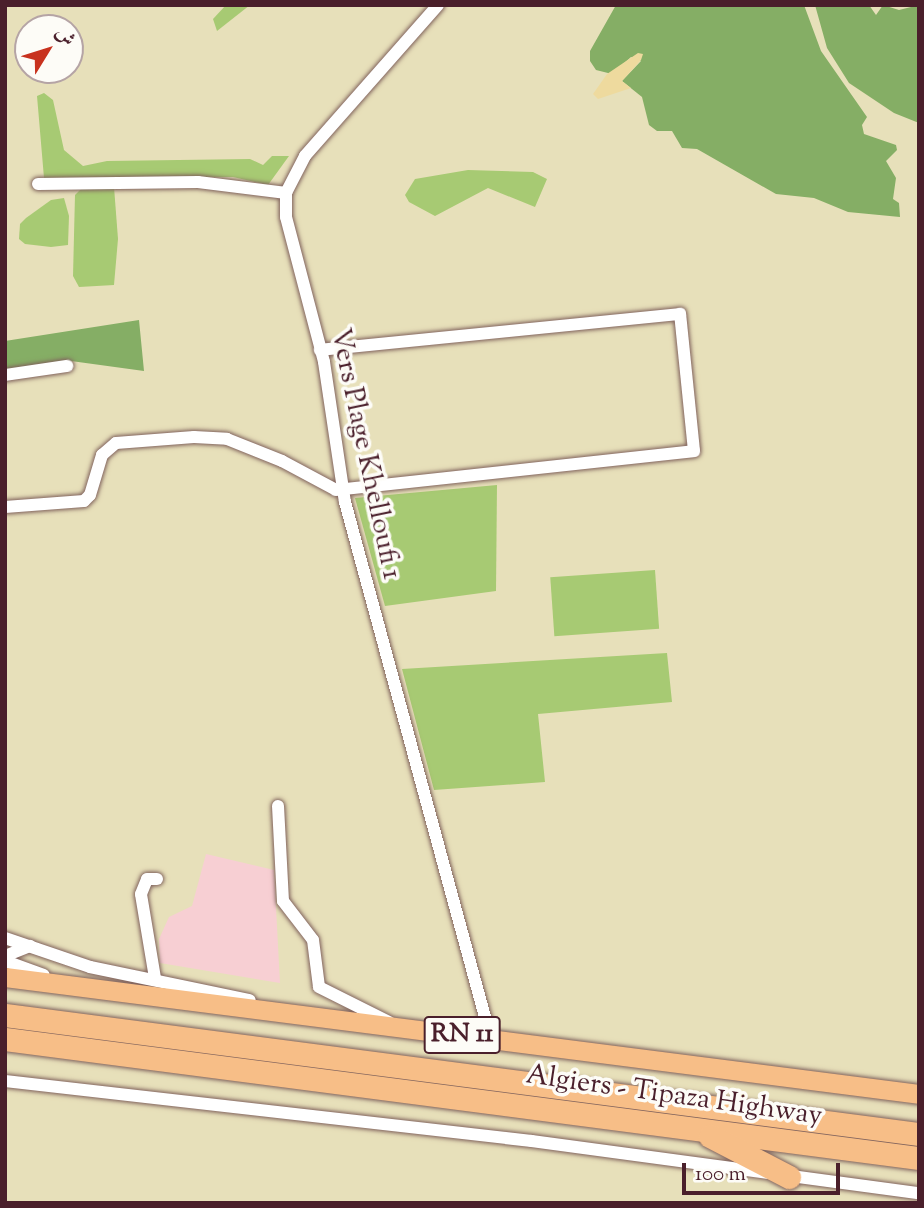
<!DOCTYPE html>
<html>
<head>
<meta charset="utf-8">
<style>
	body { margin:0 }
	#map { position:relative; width:924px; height:1208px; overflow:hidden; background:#e7e0ba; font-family:"Sorts Mill Goudy",Amiri,serif }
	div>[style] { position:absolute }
	.built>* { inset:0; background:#f7cfd3 }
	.green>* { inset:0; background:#a7ca73; transform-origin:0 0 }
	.forest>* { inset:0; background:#85ae65 }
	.sand>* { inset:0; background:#eeda9e }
	.roads { filter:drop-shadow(0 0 2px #81635d) drop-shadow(0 0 2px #81635d) }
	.street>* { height:12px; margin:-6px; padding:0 6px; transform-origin:6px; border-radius:6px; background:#fff }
	.primary>* { height:19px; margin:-9.5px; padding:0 9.5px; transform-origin:9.5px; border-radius:9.5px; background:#f7be87 }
	.highway>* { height:23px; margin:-11.5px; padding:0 11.5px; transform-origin:11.5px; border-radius:11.5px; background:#f7be87 }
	span { translate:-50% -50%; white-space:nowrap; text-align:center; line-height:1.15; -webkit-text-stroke:7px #fdfcf7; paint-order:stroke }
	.shield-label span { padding:2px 5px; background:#fdfcf7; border:2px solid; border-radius:5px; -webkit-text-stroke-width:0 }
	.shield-label { font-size:26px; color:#4a1f2b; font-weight:700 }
	.street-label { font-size:28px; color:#4a1f2b }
	.frame { position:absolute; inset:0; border:7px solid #4a1f2b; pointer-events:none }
	.north { position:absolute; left:14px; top:14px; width:70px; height:70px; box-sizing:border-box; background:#fdfcf7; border:2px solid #b5a4a5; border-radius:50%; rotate:52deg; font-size:19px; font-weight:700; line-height:28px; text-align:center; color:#4a1f2b }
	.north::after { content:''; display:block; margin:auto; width:24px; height:32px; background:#c8321e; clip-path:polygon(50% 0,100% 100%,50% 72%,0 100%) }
	.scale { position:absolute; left:682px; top:1163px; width:158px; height:32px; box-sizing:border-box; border:4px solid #4a1f2b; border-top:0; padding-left:9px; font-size:21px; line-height:24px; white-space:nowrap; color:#4a1f2b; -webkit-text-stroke:5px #fdfcf7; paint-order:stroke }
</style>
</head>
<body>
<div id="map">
	<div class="built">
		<i style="clip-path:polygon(206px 854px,274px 870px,280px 983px,160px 963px,159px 939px,169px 917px,192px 906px)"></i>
	</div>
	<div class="green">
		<i style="clip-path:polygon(226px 5px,250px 5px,217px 31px,213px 19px)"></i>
		<i style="clip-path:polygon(44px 93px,53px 100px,64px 150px,83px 166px,107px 161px,250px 159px,263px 165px,272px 156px,289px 156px,268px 185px,233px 177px,44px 178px,37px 96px)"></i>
		<i style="clip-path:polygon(468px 170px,533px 172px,547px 179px,535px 207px,488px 188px,435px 216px,409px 202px,405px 195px,415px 179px)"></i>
		<i style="clip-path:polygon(114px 187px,118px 239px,114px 285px,79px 287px,73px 276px,75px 195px,81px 189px)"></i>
		<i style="clip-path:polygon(64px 198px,69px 216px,68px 245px,51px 247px,25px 244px,19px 239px,20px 224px,26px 218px,51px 200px)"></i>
		<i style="clip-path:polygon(497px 485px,496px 591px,385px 606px,355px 498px)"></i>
		<i style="left:655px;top:570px;width:59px;height:105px;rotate:86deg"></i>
		<i style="clip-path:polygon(667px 653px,672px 702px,538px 714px,545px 782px,434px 790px,402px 669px)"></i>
	</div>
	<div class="forest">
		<i style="clip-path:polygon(616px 5px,804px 5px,821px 51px,867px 117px,862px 125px,864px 134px,896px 145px,897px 150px,886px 161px,896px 178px,893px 199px,899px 203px,900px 217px,848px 212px,814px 198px,776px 194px,697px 149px,682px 148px,672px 131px,657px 131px,649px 125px,642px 97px,622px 81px,641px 61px,631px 57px,612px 74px,596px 70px,590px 61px,590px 51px)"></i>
		<i style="clip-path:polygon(815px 5px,869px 5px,876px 15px,883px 5px,899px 10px,919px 5px,919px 123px,894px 113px,849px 83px,827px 48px)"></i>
		<i style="clip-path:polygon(139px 320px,144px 371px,71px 361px,5px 370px,5px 341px)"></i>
	</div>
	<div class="sand">
		<i style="clip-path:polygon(638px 53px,643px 54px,641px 60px,622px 81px,631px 88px,598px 99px,593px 94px,607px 74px)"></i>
	</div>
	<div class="roads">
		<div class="street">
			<i style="left:438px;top:5px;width:201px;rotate:131.4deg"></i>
			<i style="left:305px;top:156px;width:42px;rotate:117.2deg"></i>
			<i style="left:286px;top:193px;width:24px;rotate:90deg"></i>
			<i style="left:286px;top:217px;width:150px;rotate:75.3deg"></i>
			<i style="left:324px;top:362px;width:142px;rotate:81.5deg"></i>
			<i style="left:345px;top:502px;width:556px;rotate:74.79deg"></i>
			<i style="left:38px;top:184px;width:160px;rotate:-0.7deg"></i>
			<i style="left:198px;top:182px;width:89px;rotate:7.1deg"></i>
			<i style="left:5px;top:375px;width:63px;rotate:-8.3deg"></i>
			<i style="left:5px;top:507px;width:79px;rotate:-4.3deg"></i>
			<i style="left:84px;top:501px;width:8px;rotate:-45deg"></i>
			<i style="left:90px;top:495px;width:42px;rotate:-73.3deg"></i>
			<i style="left:102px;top:455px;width:18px;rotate:-41deg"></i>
			<i style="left:116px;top:443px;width:78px;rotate:-4.4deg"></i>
			<i style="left:194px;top:437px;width:33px;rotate:3deg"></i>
			<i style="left:227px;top:439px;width:59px;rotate:21.8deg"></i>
			<i style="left:282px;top:461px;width:61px;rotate:28.2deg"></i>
			<i style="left:336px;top:490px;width:360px;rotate:-6.2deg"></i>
			<i style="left:694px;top:451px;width:138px;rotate:-95.8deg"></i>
			<i style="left:680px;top:314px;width:362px;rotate:174.3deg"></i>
			<i style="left:278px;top:806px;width:95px;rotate:87deg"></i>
			<i style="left:283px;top:901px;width:49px;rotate:52.4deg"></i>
			<i style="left:313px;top:940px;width:47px;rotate:82.7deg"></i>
			<i style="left:319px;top:987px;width:78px;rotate:26.6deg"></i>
			<i style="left:5px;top:938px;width:90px;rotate:18.8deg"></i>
			<i style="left:90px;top:967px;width:163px;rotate:11.7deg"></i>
			<i style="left:5px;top:956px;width:27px;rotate:-22deg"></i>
			<i style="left:5px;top:961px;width:41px;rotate:19.7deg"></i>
			<i style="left:155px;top:978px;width:85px;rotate:-99.5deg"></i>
			<i style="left:141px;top:894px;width:16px;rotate:-68deg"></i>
			<i style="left:147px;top:879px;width:10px"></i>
			<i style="left:5px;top:1081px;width:530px;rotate:6.5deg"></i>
			<i style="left:532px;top:1141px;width:390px;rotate:7.7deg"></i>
		</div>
		<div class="primary">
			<i style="left:5px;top:977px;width:921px;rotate:7.29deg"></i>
		</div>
		<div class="highway">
			<i style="left:5px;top:1015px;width:922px;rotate:7.42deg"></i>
			<i style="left:5px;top:1039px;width:922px;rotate:7.42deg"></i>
			<i style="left:710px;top:1136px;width:89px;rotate:27.4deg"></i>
		</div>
	</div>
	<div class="shield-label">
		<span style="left:462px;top:1035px">RN 11</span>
	</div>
	<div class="street-label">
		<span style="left:365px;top:454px;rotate:78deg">Vers Plage Khelloufi 1</span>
		<span style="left:674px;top:1096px;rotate:8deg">Algiers - Tipaza Highway</span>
	</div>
	<div class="frame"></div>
	<div class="north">ش</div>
	<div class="scale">100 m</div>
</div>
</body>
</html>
